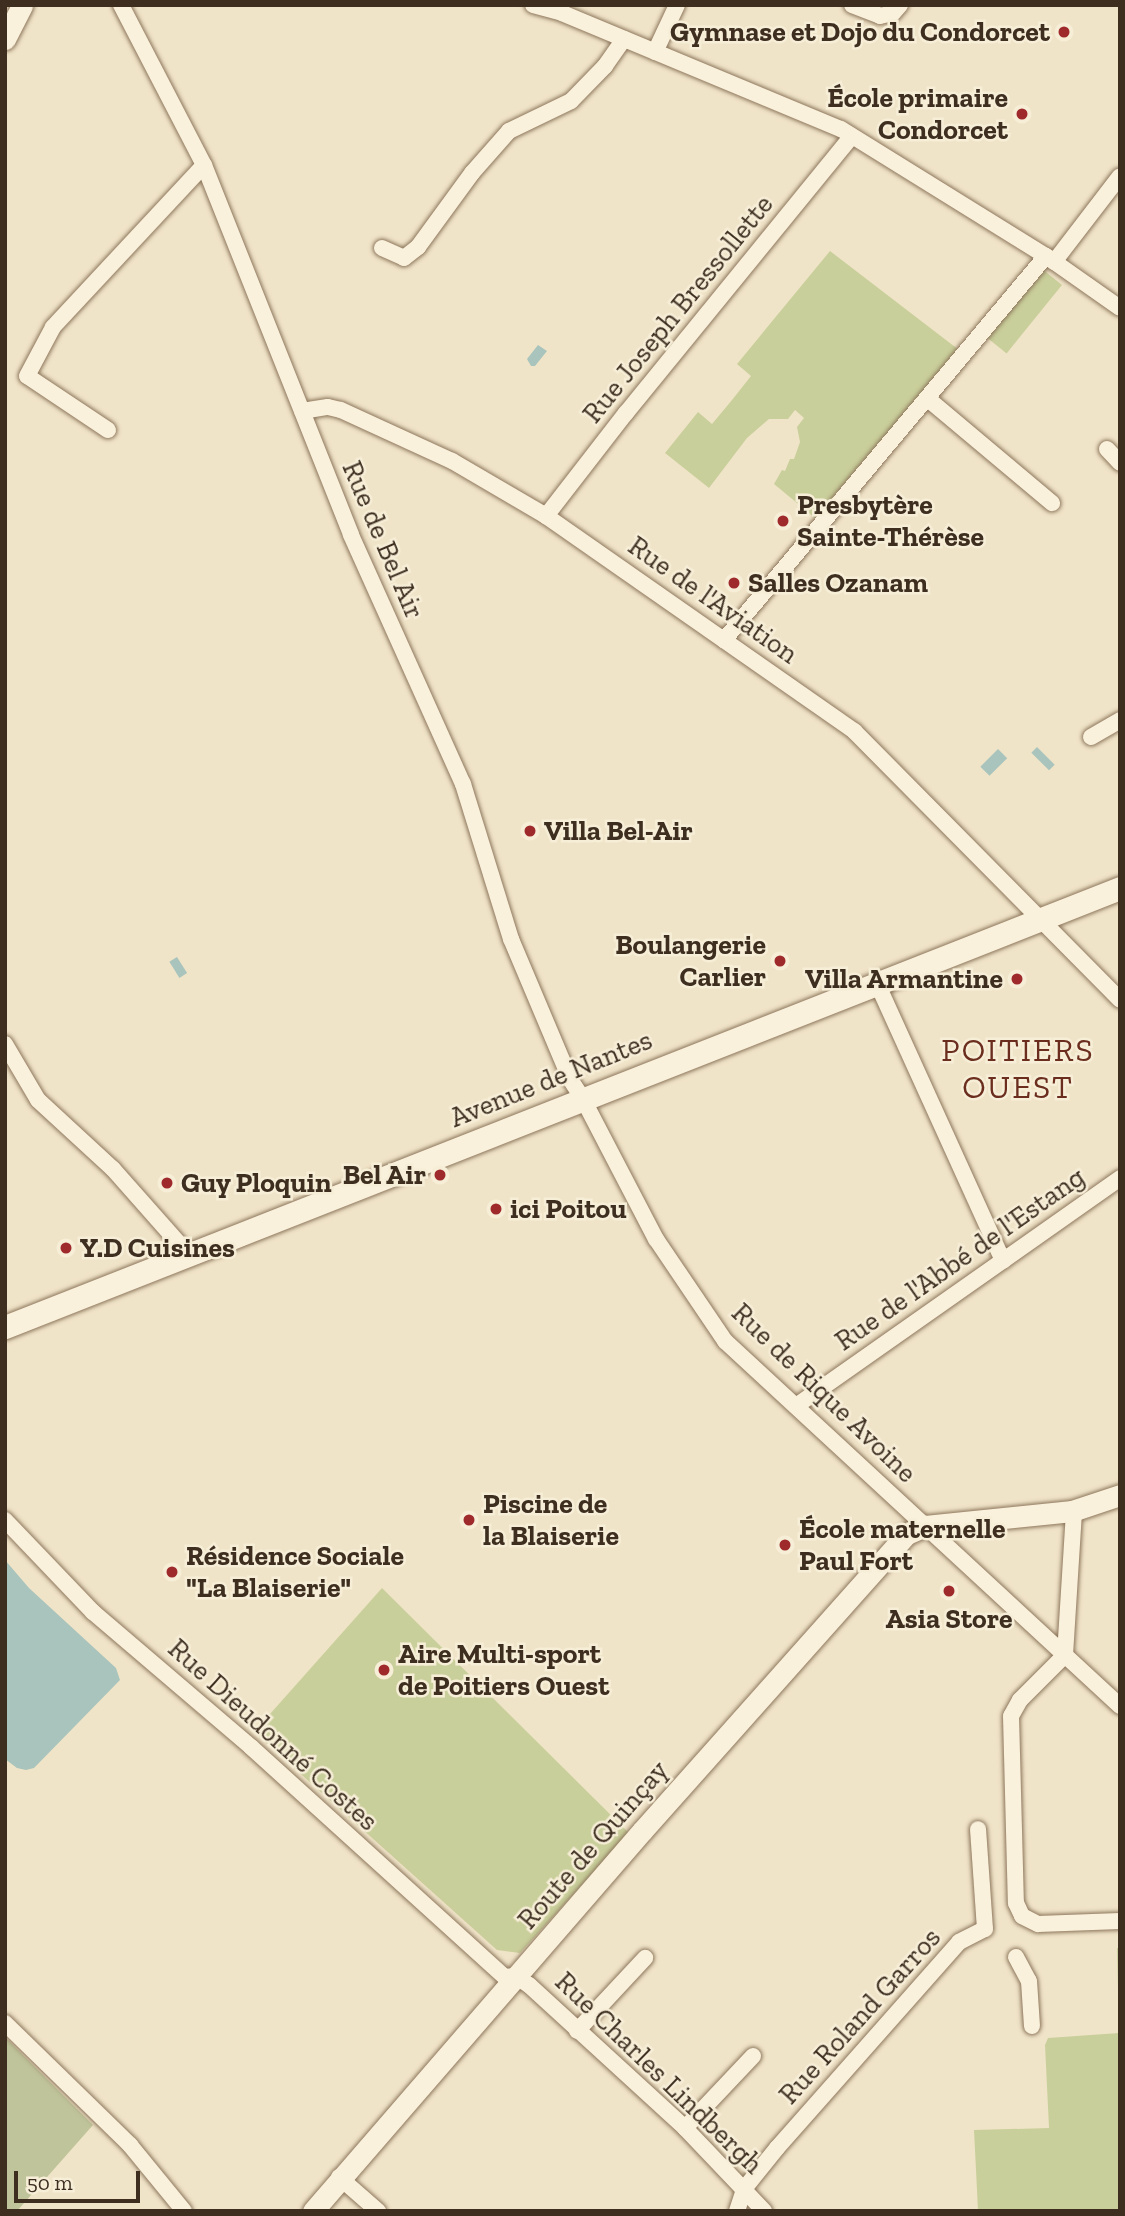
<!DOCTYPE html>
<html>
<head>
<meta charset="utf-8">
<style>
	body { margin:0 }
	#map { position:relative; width:1125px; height:2216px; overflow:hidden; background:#f0e4c8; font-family:"Zilla Slab",serif }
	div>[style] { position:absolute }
	.green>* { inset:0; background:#c9cf9b; transform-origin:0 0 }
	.cemetery>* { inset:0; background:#bfc49a }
	.water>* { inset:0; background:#a9c4bc; transform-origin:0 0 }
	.roads { filter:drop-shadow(0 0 2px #8d765c) drop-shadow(0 0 2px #8d765c) }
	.minor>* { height:16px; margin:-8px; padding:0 8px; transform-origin:8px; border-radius:8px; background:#faf1dc }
	.tertiary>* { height:21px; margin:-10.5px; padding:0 10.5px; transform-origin:10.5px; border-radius:10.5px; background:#faf1dc }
	.secondary>* { height:23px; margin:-11.5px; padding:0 11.5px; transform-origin:11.5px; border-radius:11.5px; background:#faf1dc }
	.dots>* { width:19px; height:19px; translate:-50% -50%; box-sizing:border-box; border:4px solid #f7eed8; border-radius:50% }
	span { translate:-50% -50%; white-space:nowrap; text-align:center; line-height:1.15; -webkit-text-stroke:5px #f7eed8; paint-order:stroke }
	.poi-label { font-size:28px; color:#3d2e20; font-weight:700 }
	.right { translate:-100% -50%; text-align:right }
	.left { translate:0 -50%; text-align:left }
	.street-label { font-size:28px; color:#3d2e20 }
	.quarter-label { font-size:32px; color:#6b2e1e; letter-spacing:2px }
	.frame { position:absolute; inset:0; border:7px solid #3d2e20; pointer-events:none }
	.scale { position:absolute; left:14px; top:2171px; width:126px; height:32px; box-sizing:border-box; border:4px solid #3d2e20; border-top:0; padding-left:9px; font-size:21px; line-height:24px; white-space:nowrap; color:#3d2e20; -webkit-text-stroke:5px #f7eed8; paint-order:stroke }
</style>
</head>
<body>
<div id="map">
	<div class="green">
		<i style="clip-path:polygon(830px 251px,959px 350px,815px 518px,774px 484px,782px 470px,785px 471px,790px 459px,794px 459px,800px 442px,797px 427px,804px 418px,795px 410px,788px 419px,769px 419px,747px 438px,709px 488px,665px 453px,698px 412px,712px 424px,732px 400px,751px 376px,737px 364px)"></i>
		<i style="left:1041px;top:268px;width:27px;height:88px;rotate:39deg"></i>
		<i style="clip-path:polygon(382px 1588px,629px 1833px,520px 1953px,497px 1950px,254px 1732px)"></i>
		<i style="clip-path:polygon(1117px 1948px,1120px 1948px,1120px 2211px,978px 2211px,974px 2130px,1049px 2128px,1045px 2045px,1048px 2038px,1119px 2033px)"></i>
	</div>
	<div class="cemetery">
		<i style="clip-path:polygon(5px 2037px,93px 2125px,17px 2211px,5px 2211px)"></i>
	</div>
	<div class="water">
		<i style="clip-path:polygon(538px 345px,547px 351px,535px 366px,531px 366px,527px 359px)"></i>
		<i style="left:1037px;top:747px;width:25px;height:8px;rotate:45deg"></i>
		<i style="left:998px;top:749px;width:13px;height:25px;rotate:45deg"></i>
		<i style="left:177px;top:957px;width:19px;height:9px;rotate:58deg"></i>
		<i style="clip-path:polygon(5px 1560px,29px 1588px,116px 1668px,120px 1680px,34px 1768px,26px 1770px,17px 1768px,5px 1759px)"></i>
	</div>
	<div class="roads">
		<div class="minor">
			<i style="left:121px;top:5px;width:180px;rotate:62.6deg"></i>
			<i style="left:204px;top:165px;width:398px;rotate:68.3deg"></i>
			<i style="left:351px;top:535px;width:273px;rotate:65.8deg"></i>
			<i style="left:463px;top:784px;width:162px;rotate:72.8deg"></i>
			<i style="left:511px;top:939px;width:152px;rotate:67.1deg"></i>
			<i style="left:570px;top:1079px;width:24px;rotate:57deg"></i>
			<i style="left:583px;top:1099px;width:158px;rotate:62.5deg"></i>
			<i style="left:656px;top:1239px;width:123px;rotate:55.9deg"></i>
			<i style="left:725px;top:1341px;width:538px;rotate:42.74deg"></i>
			<i style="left:533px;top:5px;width:30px;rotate:15deg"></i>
			<i style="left:562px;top:13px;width:302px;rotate:22.6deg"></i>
			<i style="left:841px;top:129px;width:241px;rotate:31.8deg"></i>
			<i style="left:1046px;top:256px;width:90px;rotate:35.1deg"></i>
			<i style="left:852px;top:5px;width:30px;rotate:21deg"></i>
			<i style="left:880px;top:16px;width:13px;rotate:-13deg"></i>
			<i style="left:893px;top:13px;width:11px;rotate:-49deg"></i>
			<i style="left:655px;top:52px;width:52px;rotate:-64.9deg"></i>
			<i style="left:382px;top:248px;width:24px;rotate:24deg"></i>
			<i style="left:404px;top:258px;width:18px;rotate:-38deg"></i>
			<i style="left:418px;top:247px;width:92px;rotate:-53.9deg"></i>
			<i style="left:472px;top:173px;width:56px;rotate:-48.6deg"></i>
			<i style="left:509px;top:131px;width:69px;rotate:-25.8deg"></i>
			<i style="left:571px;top:101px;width:49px;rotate:-45.8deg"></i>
			<i style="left:605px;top:66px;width:33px;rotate:-55deg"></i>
			<i style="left:1054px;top:262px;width:108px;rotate:-52.5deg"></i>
			<i style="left:928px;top:399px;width:162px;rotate:40deg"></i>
			<i style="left:302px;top:411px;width:26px;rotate:-9deg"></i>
			<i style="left:328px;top:407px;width:13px;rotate:13deg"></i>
			<i style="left:341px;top:410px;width:122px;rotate:24.7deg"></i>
			<i style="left:452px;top:461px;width:109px;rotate:30.3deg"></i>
			<i style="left:546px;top:516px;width:376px;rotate:34.9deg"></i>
			<i style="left:854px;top:731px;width:378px;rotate:45.3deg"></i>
			<i style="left:108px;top:430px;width:97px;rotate:-146.3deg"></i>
			<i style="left:27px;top:376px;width:55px;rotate:-62deg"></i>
			<i style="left:53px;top:327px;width:221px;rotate:-47deg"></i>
			<i style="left:1107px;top:449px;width:19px;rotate:47deg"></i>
			<i style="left:546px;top:516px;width:130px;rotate:-52.2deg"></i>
			<i style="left:626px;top:413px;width:357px;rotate:-50.8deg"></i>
			<i style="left:724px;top:640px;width:501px;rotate:-50.02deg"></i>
			<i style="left:1091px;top:737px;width:34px;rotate:-30deg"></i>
			<i style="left:877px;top:983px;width:305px;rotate:65.6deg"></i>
			<i style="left:5px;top:1044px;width:65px;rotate:59.5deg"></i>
			<i style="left:38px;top:1100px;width:102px;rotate:42.6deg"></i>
			<i style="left:113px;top:1169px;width:115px;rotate:48.5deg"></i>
			<i style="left:796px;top:1406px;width:396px;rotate:-35.1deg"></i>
			<i style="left:5px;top:1520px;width:127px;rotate:46.3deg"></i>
			<i style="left:93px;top:1612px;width:208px;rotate:40.5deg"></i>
			<i style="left:251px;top:1747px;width:343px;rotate:42.2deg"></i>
			<i style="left:505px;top:1977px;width:10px;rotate:-6deg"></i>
			<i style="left:515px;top:1976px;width:17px;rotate:33deg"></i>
			<i style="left:529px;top:1985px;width:212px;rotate:42.5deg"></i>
			<i style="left:685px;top:2128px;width:115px;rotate:46.4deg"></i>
			<i style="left:1065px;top:1655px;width:64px;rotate:135deg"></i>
			<i style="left:1020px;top:1700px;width:18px;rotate:119deg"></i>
			<i style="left:1011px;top:1716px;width:187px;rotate:88.5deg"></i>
			<i style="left:1016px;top:1903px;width:14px;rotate:65deg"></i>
			<i style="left:1022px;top:1916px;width:18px;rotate:27deg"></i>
			<i style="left:1038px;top:1924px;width:82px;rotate:-2.1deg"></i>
			<i style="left:1065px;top:1655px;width:145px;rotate:-86.4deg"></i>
			<i style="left:1016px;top:1957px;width:27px;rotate:62deg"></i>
			<i style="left:1029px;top:1981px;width:45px;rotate:86.2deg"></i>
			<i style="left:5px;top:2023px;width:175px;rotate:44.3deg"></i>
			<i style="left:130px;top:2145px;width:85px;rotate:50.7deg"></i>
			<i style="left:577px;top:2031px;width:100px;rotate:-47deg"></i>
			<i style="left:685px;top:2128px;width:99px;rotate:-46.6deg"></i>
			<i style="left:339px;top:2177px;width:52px;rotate:41.1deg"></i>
			<i style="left:737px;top:2211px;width:23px;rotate:-72deg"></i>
			<i style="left:744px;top:2189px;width:53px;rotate:-51.2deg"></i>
			<i style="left:777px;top:2148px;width:275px;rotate:-48.5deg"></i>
			<i style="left:959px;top:1942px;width:29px;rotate:-27deg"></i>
			<i style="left:985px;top:1929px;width:100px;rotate:-94deg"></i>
		</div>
		<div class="tertiary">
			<i style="left:5px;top:39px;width:38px;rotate:-63deg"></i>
			<i style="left:313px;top:2211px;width:503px;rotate:-49.11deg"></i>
			<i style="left:642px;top:1831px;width:398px;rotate:-48.3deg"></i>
			<i style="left:907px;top:1534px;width:20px;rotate:-24deg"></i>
			<i style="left:925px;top:1526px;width:148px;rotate:-5.8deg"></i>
			<i style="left:1072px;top:1511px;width:51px;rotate:-18.4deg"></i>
		</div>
		<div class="secondary">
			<i style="left:5px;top:1327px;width:1198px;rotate:-21.49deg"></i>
		</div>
	</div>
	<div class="dots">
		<i style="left:1064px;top:32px;background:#9e2a2b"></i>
		<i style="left:1022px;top:114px;background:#9e2a2b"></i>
		<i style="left:783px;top:521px;background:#9e2a2b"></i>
		<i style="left:734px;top:583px;background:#9e2a2b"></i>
		<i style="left:530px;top:831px;background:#9e2a2b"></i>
		<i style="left:780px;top:961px;background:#9e2a2b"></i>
		<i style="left:1017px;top:979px;background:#9e2a2b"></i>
		<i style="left:440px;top:1175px;background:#9e2a2b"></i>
		<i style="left:167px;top:1183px;background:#9e2a2b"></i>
		<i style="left:496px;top:1209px;background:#9e2a2b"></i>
		<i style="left:66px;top:1248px;background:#9e2a2b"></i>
		<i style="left:469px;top:1520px;background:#9e2a2b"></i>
		<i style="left:785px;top:1545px;background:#9e2a2b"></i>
		<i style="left:172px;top:1572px;background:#9e2a2b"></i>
		<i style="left:949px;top:1591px;background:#9e2a2b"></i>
		<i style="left:384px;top:1670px;background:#9e2a2b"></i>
	</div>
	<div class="poi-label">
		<span class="right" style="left:1050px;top:32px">Gymnase et Dojo du Condorcet</span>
		<span class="right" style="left:1008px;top:114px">École primaire<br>Condorcet</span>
		<span class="left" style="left:797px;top:521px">Presbytère<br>Sainte-Thérèse</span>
		<span class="left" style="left:748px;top:583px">Salles Ozanam</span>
		<span class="left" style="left:544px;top:831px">Villa Bel-Air</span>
		<span class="right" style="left:766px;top:961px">Boulangerie<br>Carlier</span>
		<span class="right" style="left:1003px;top:979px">Villa Armantine</span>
		<span class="right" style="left:426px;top:1175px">Bel Air</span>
		<span class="left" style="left:181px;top:1183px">Guy Ploquin</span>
		<span class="left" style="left:510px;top:1209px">ici Poitou</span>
		<span class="left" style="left:80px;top:1248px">Y.D Cuisines</span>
		<span class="left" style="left:483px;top:1520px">Piscine de<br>la Blaiserie</span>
		<span class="left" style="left:799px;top:1545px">École maternelle<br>Paul Fort</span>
		<span class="left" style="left:186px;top:1572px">Résidence Sociale<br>"La Blaiserie"</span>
		<span style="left:949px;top:1619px">Asia Store</span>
		<span class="left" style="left:398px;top:1670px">Aire Multi-sport<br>de Poitiers Ouest</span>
	</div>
	<div class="street-label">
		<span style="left:678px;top:309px;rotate:-51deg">Rue Joseph Bressollette</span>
		<span style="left:383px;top:540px;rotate:67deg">Rue de Bel Air</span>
		<span style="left:713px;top:600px;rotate:35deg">Rue de l'Aviation</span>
		<span style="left:551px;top:1079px;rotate:-22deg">Avenue de Nantes</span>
		<span style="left:960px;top:1259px;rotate:-35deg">Rue de l'Abbé de l'Estang</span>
		<span style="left:824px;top:1393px;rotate:44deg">Rue de Rique Avoine</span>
		<span style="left:273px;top:1735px;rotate:42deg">Rue Dieudonné Costes</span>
		<span style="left:593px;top:1845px;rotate:-49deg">Route de Quinçay</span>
		<span style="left:860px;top:2016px;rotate:-48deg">Rue Roland Garros</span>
		<span style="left:659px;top:2073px;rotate:44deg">Rue Charles Lindbergh</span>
	</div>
	<div class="quarter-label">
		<span style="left:1018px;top:1069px">POITIERS<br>OUEST</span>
	</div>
	<div class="frame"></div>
	<div class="scale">50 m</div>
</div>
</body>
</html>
